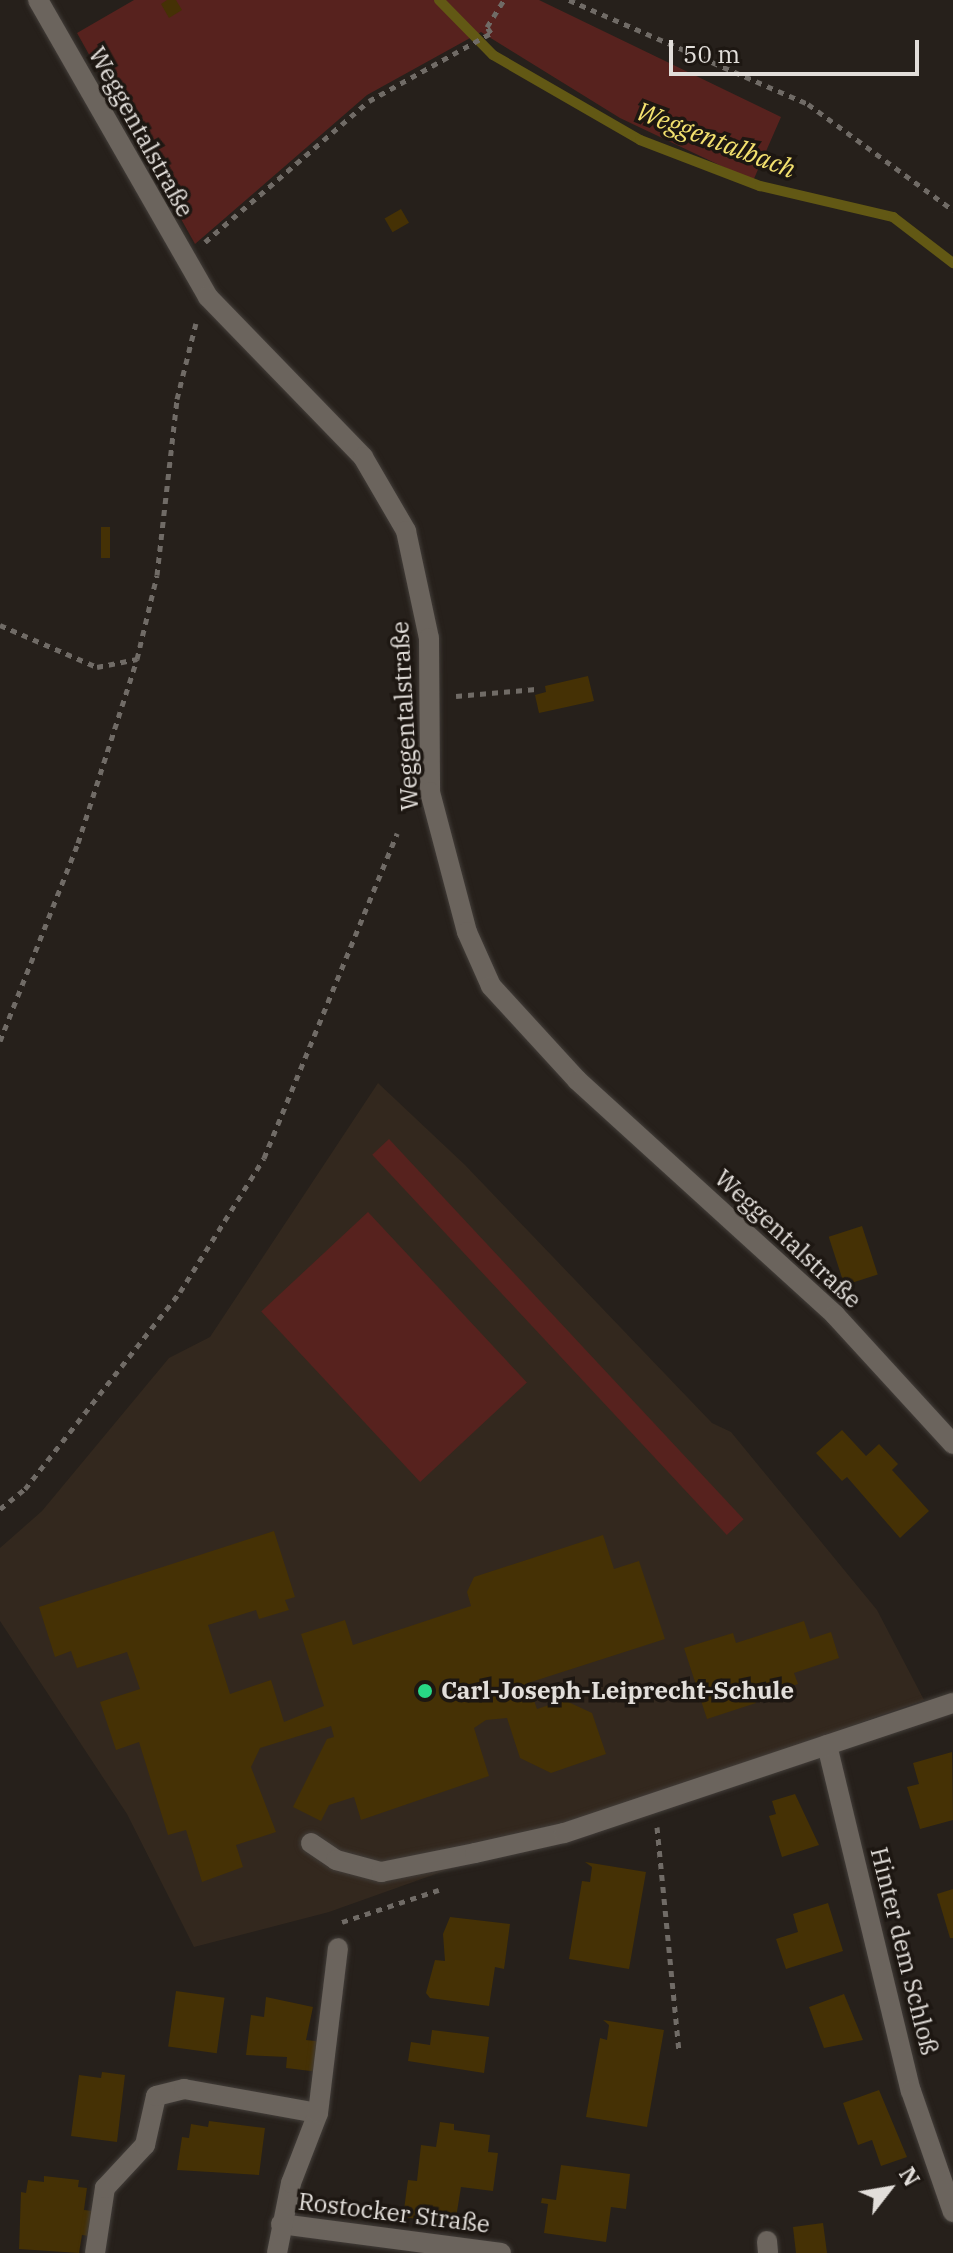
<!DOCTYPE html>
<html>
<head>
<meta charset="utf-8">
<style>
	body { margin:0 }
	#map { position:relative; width:953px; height:2253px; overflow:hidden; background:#26201b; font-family:"IBM Plex Serif",serif }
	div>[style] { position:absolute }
	.built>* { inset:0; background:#33281e }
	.green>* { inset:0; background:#57221e; transform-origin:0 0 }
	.stream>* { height:10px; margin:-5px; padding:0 5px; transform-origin:5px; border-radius:5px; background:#625814 }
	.building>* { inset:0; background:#453105; transform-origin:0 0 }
	.path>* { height:5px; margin-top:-2.5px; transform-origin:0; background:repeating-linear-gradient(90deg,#706b66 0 6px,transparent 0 12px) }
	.roads { filter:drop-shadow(0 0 2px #423d39) drop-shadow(0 0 2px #423d39) }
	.minor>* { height:20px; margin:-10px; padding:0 10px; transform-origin:10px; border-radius:10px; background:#6b645d }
	.dots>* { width:22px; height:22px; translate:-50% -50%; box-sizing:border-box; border:4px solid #1d1712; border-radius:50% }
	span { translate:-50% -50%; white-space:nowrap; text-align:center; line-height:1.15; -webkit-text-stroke:7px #1d1712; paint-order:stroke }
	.street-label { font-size:24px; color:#e2deda }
	.poi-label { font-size:24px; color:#e2deda; font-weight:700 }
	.left { translate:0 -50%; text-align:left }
	.water-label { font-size:26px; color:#f4e26f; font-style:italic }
	.north { position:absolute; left:849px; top:2149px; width:80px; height:80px; -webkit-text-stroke:6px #1d1712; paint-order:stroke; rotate:59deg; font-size:22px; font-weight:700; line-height:32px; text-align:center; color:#e2deda }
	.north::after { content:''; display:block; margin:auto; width:28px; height:36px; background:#e2deda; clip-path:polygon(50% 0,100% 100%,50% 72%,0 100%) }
	.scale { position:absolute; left:669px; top:40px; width:250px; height:36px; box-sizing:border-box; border:4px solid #e2deda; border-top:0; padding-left:10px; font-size:24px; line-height:28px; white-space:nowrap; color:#e2deda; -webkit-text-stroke:6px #1d1712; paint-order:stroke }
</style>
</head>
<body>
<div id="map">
	<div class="built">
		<i style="clip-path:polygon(378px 1083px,465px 1165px,712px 1423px,731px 1432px,877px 1610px,924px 1700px,329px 1912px,194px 1947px,127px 1814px,0 1621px,0 1548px,42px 1511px,169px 1358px,210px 1337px)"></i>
	</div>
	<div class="green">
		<i style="clip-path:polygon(134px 0,539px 0,781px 117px,753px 181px,620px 118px,481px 32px,367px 95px,195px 244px,77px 33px)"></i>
		<i style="left:389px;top:1139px;width:520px;height:23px;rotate:47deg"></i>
		<i style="left:368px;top:1212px;width:233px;height:146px;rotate:47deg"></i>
	</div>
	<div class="stream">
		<i style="left:439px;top:0;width:77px;rotate:45.5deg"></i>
		<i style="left:493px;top:55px;width:170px;rotate:30deg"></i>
		<i style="left:640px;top:140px;width:129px;rotate:21deg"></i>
		<i style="left:760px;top:186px;width:137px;rotate:13.1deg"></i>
		<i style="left:893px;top:217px;width:76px;rotate:37.5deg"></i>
	</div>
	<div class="building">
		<i style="clip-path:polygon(167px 0,176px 0,182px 10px,169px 18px,161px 4px)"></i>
		<i style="left:401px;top:209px;width:16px;height:19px;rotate:60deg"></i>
		<i style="left:101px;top:527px;width:9px;height:31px"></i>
		<i style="clip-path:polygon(588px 676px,594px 701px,539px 713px,535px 695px,546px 692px,545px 686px)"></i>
		<i style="left:862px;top:1226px;width:51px;height:35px;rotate:72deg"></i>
		<i style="clip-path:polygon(842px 1430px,866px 1456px,879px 1444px,898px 1464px,892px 1470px,929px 1511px,900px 1538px,847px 1477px,842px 1481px,816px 1453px)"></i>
		<i style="clip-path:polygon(274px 1531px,295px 1597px,285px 1600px,289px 1610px,259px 1619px,256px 1610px,208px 1625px,230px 1694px,271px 1680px,284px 1722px,324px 1706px,301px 1634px,345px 1620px,353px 1645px,471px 1606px,467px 1592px,474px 1577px,603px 1535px,614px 1569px,639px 1561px,665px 1639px,528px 1683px,537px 1709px,564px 1700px,592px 1713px,606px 1754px,551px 1773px,520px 1758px,507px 1718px,486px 1720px,474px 1728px,489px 1776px,361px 1820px,354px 1797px,329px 1805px,321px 1821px,293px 1807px,327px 1739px,334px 1737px,331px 1726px,260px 1748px,251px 1767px,276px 1832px,236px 1845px,243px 1867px,202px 1882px,186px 1830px,168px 1835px,139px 1742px,116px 1750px,100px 1702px,140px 1689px,127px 1652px,77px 1668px,71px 1651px,55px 1657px,39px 1607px)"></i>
		<i style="clip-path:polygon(804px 1621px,810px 1639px,831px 1632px,839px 1658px,794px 1673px,798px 1684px,754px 1698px,756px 1703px,707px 1719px,684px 1648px,733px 1633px,736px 1643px)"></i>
		<i style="clip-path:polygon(952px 1752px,953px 1820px,920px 1829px,907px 1787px,919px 1784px,913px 1763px)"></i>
		<i style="clip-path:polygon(795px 1794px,819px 1845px,782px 1857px,769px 1816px,776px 1814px,772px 1801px)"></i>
		<i style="clip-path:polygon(585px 1862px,646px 1872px,629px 1969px,569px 1959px,582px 1881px,590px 1882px,592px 1867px)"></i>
		<i style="clip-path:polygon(953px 1889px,953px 1938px,950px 1938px,937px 1894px)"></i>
		<i style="clip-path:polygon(828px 1903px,843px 1951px,786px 1969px,776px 1939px,798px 1932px,793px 1914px)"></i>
		<i style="clip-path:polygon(450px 1917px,510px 1924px,504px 1969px,495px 1967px,489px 2006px,430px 1998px,426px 1993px,435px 1960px,445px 1961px,443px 1934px)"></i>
		<i style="left:176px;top:1991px;width:49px;height:56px;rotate:8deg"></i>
		<i style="clip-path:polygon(844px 1994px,863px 2040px,824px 2048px,809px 2007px)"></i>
		<i style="clip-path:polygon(266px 1997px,313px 2007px,306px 2040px,323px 2042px,319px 2072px,286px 2068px,287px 2057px,246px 2055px,251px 2015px,264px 2017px)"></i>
		<i style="clip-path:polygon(603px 2020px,664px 2030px,647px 2127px,586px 2117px,600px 2038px,607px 2040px,609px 2025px)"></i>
		<i style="clip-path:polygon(432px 2030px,489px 2037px,484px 2073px,408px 2061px,411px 2042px,430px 2045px)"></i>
		<i style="clip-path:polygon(102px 2072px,125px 2075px,117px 2142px,71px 2136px,79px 2075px,101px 2078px)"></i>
		<i style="clip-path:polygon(879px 2090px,907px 2157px,881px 2166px,872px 2140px,858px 2145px,843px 2103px)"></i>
		<i style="clip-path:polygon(209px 2121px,265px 2128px,259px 2175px,177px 2170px,182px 2137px,189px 2138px,191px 2124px,208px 2127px)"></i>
		<i style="clip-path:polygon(440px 2122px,454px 2124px,454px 2130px,490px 2135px,488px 2152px,498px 2153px,493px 2191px,461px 2187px,455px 2224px,403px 2217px,408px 2180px,417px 2181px,421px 2145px,436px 2147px)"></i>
		<i style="clip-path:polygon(561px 2165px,630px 2174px,626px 2209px,611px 2207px,606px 2242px,544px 2233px,548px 2204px,541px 2203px,542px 2198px,556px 2200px)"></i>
		<i style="clip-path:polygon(44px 2176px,79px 2180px,78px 2187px,87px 2188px,84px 2210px,92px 2211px,89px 2236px,82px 2235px,79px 2253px,19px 2249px,21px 2192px,26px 2193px,28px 2180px,44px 2182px)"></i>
		<i style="clip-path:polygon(823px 2223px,827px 2253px,796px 2253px,793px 2227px)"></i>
	</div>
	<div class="path">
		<i style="left:569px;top:0;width:261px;rotate:23.5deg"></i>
		<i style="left:808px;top:104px;width:180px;rotate:36.2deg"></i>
		<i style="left:205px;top:242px;width:216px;rotate:-40.7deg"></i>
		<i style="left:369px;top:101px;width:140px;rotate:-29.1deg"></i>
		<i style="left:491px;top:33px;width:7px;rotate:-124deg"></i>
		<i style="left:487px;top:27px;width:32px;rotate:-58deg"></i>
		<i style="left:0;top:625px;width:106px;rotate:23.4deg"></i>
		<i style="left:97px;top:667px;width:41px;rotate:-11.3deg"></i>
		<i style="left:456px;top:696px;width:80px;rotate:-5deg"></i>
		<i style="left:0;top:1041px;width:213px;rotate:-68.5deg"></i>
		<i style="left:78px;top:843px;width:193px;rotate:-72.2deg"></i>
		<i style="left:137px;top:659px;width:86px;rotate:-76.6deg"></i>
		<i style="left:157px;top:575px;width:177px;rotate:-83.5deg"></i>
		<i style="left:177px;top:399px;width:78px;rotate:-76deg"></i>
		<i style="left:0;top:1509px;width:32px;rotate:-39deg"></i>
		<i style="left:25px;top:1489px;width:251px;rotate:-51.8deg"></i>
		<i style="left:180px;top:1292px;width:158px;rotate:-57.9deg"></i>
		<i style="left:264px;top:1158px;width:351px;rotate:-67.7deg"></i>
		<i style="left:657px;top:1827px;width:224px;rotate:84.4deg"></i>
		<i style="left:342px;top:1922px;width:102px;rotate:-18.3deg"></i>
	</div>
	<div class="roads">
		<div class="minor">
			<i style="left:38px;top:0;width:342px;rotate:60.2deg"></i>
			<i style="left:208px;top:297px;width:223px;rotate:45.9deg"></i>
			<i style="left:363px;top:457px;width:86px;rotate:59.8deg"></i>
			<i style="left:406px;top:531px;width:109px;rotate:77.9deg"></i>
			<i style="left:429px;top:638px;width:154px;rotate:89.6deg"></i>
			<i style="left:430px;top:792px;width:145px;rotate:75.2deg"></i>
			<i style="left:467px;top:932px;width:59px;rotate:66deg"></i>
			<i style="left:491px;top:986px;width:127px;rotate:47.5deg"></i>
			<i style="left:577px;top:1080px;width:349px;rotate:42.3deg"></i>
			<i style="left:835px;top:1315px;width:175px;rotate:47.5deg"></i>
			<i style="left:827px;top:1745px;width:356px;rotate:76.4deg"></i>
			<i style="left:911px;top:2091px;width:128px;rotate:70.9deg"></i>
			<i style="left:311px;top:1843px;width:30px;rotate:34deg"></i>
			<i style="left:336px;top:1860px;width:47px;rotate:14.9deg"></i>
			<i style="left:381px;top:1872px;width:96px;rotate:-11.4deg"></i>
			<i style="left:475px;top:1853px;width:91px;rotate:-12.7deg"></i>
			<i style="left:564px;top:1833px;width:410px;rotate:-18.5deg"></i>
			<i style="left:281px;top:2224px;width:222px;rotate:7.5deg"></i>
			<i style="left:767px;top:2241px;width:12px;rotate:85deg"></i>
			<i style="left:95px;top:2253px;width:66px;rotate:-81.3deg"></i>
			<i style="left:105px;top:2188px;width:59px;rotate:-47.1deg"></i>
			<i style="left:145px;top:2145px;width:50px;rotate:-77.3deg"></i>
			<i style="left:156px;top:2096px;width:29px;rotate:-14deg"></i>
			<i style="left:184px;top:2089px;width:136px;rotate:10.2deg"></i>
			<i style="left:277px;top:2253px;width:71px;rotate:-78.7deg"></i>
			<i style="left:291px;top:2183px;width:75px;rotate:-68.9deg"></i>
			<i style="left:318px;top:2113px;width:166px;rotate:-83.1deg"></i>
		</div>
	</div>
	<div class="dots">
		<i style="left:425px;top:1691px;background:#28d885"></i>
	</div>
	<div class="street-label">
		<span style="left:141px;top:132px;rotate:61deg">Weggentalstraße</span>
		<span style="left:405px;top:716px;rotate:-93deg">Weggentalstraße</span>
		<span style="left:788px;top:1239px;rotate:43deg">Weggentalstraße</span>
		<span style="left:904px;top:1951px;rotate:76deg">Hinter dem Schloß</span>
		<span style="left:394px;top:2213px;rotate:7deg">Rostocker Straße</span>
	</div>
	<div class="poi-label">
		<span class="left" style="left:441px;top:1691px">Carl-Joseph-Leiprecht-Schule</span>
	</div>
	<div class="water-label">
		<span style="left:716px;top:140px;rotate:21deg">Weggentalbach</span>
	</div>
	<div class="north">N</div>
	<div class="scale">50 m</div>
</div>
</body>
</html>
